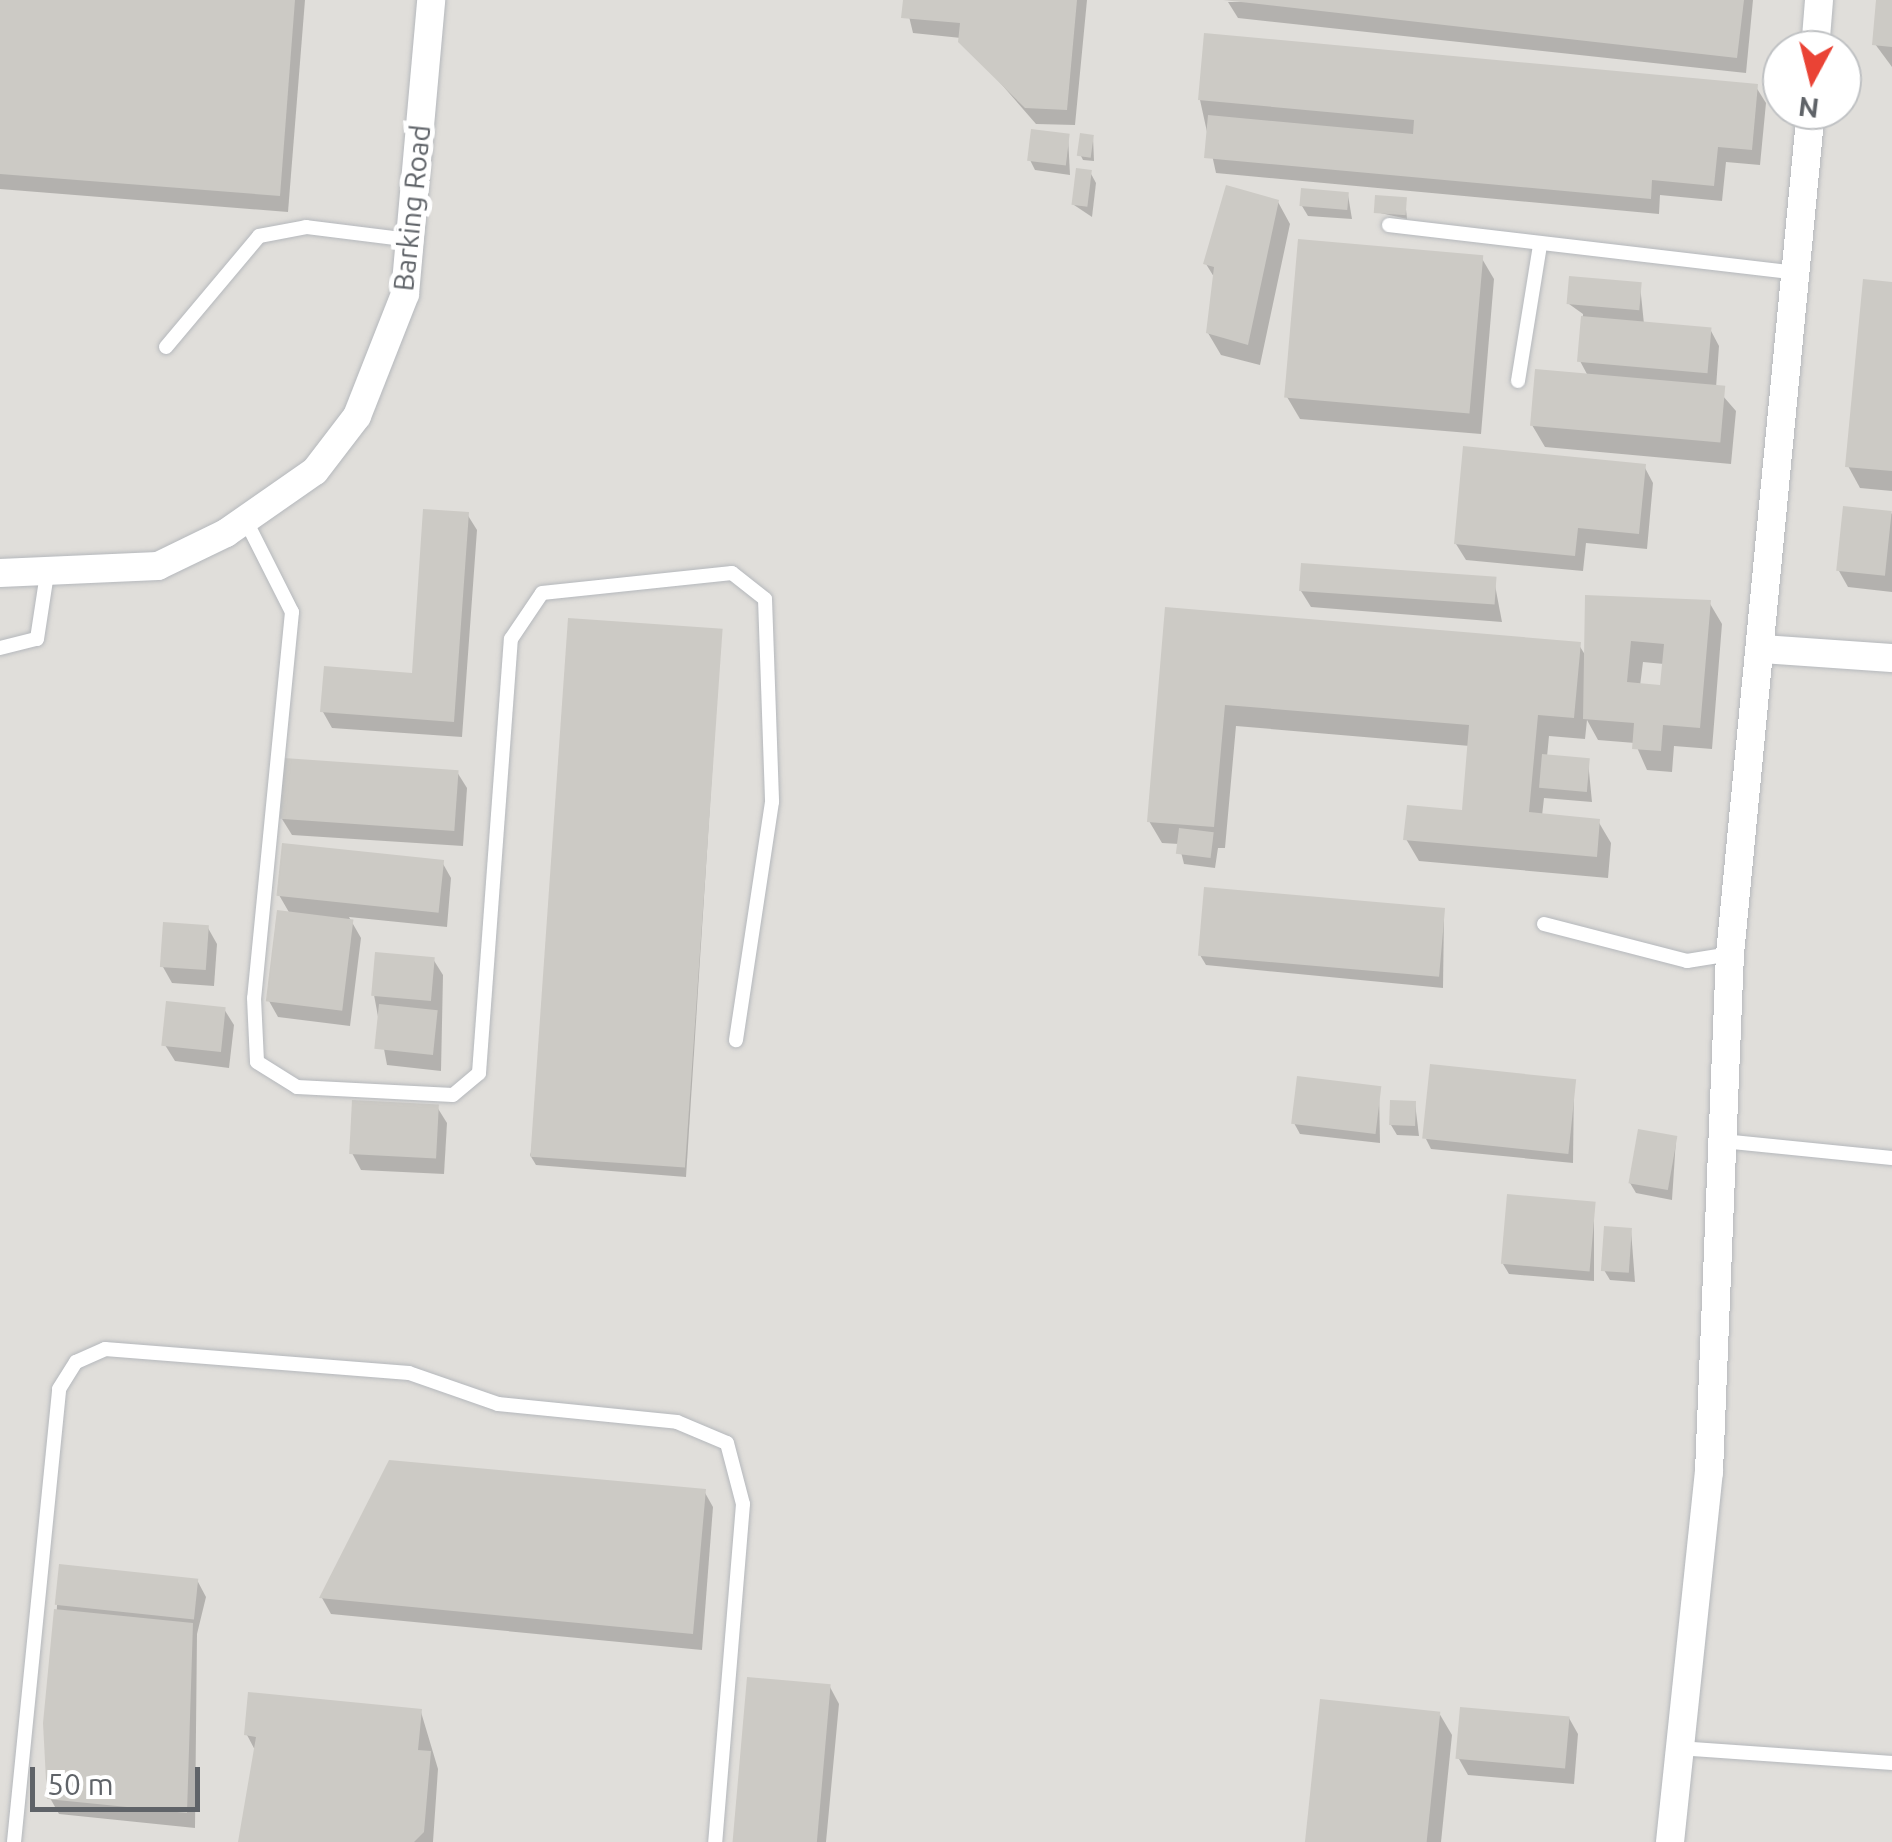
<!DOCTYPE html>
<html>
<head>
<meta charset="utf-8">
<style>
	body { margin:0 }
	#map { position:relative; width:1892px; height:1842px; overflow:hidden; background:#f1efe8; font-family:Ubuntu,sans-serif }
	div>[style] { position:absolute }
	.industrial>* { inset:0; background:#e0deda }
	.shadow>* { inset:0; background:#0003 }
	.building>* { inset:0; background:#cccac5; transform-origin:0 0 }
	.roads { filter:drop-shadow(0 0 2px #b5b8bc) drop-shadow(0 0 2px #b5b8bc) }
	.service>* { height:14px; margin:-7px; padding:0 7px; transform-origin:7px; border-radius:7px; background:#fff }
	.minor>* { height:28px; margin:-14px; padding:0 14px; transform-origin:14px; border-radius:14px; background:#fff }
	span { translate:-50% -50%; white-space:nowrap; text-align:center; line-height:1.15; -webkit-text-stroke:10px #fff; paint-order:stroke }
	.street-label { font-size:28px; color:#5f6368 }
	.north { position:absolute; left:1762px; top:30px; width:100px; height:100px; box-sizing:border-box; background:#fff; border:2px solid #bfc1c3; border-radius:50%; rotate:187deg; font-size:28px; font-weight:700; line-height:40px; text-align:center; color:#5f6368 }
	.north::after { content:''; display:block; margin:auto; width:35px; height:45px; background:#ea4335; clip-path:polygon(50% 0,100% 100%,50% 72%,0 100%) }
	.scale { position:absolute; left:30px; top:1767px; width:170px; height:45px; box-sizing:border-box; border:5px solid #5f6368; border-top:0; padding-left:12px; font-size:30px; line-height:35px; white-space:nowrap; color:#5f6368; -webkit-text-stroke:8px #fff; paint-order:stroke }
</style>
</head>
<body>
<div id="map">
	<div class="industrial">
		<i style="clip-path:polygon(evenodd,0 0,1892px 0,1892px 1842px,0 1842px,0 0,1782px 50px,1842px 50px,1842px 110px,1782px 110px,1782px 50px)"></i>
	</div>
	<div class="shadow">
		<i style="clip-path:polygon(0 0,305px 0,288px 212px,0 189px)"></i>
		<i style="clip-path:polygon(905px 0,1087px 0,1075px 125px,1036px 124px,961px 38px,913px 33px)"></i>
		<i style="clip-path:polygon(1753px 0,1746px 73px,1238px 18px,1228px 2px)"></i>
		<i style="clip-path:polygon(1879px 0,1892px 0,1892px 67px,1875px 44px)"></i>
		<i style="clip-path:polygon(1756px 87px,1766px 103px,1760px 165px,1726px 162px,1722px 201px,1660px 195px,1659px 214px,1216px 173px,1200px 100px)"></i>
		<i style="clip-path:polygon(1068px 136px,1070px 175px,1035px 170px,1030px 160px)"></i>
		<i style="clip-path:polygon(1093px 137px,1094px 161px,1083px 160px,1081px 156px)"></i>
		<i style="clip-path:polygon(1090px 172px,1096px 183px,1092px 217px,1074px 205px)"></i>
		<i style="clip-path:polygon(1348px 195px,1352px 219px,1308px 216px,1302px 206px)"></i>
		<i style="clip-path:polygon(1405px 200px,1407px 219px,1376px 212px)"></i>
		<i style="clip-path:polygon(1278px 202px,1290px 224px,1260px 365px,1221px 355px,1208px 333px,1214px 277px,1206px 264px)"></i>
		<i style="clip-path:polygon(1481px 257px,1494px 279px,1481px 434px,1300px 419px,1287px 397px)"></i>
		<i style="clip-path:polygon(1892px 284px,1892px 491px,1860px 488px,1848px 466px)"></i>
		<i style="clip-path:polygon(1640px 285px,1644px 324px,1710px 329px,1719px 346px,1716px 388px,1736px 411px,1731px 464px,1545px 447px,1532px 425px,1588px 376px,1580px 361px,1583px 314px,1569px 304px)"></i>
		<i style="clip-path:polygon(1644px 466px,1653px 483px,1647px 549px,1586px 543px,1583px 571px,1466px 560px,1456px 544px)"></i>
		<i style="clip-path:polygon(1892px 513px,1892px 592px,1848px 587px,1839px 571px)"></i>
		<i style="clip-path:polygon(467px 514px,477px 530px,462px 737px,332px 728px,323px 712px,414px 675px)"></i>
		<i style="clip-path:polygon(1494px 580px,1502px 622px,1311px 607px,1301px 591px)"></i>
		<i style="clip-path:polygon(evenodd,1709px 602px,1722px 624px,1712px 749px,1674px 746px,1672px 772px,1647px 770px,1635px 743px,1598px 740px,1587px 720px,1585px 739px,1549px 736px,1547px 757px,1588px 761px,1592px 802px,1544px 798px,1542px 816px,1598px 821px,1611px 843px,1608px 878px,1419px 861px,1406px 839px,1464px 813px,1470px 746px,1236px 726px,1225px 848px,1218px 848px,1215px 868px,1184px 864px,1179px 844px,1162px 843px,1149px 821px,1167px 609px,1579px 645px,1587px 658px,1709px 602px,1643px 662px,1664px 664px,1662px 688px,1640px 686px,1643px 662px)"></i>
		<i style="clip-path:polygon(721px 633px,686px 1177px,536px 1165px,530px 1155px)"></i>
		<i style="clip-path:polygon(457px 772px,467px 788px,463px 846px,292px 835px,282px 819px)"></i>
		<i style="clip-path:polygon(442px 862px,451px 878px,447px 927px,349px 917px,361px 938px,350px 1026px,278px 1017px,269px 1001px,290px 914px,279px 895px)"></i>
		<i style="clip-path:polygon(1444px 913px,1443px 988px,1206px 965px,1200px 955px)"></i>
		<i style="clip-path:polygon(208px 928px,217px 944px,214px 986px,172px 983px,163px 967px)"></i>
		<i style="clip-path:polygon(433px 959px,443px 975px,441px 1071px,387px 1065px,374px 995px)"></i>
		<i style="clip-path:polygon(224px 1009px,234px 1025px,229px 1068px,175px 1061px,165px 1045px)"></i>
		<i style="clip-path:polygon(1574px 1082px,1573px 1163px,1431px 1149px,1426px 1139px)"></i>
		<i style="clip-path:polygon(1379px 1088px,1380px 1143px,1300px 1134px,1294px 1123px)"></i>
		<i style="clip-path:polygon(1415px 1103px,1419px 1136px,1397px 1135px,1391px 1125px)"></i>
		<i style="clip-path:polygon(437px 1107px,447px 1123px,444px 1174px,361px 1170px,352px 1153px)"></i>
		<i style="clip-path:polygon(1676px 1139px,1672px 1200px,1636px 1193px,1630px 1183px)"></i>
		<i style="clip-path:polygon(1594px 1205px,1594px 1281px,1509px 1274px,1503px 1264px)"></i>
		<i style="clip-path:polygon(1631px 1230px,1635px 1282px,1610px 1280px,1604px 1270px)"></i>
		<i style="clip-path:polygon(704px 1491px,713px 1507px,702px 1650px,331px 1614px,322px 1598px)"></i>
		<i style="clip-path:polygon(197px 1580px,206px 1597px,197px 1634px,195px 1828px,59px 1814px,50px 1798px,57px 1605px)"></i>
		<i style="clip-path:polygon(830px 1687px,839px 1704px,826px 1842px,735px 1842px)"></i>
		<i style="clip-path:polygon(421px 1712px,438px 1769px,433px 1842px,243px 1842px,256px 1752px,247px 1735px)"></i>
		<i style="clip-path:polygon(1439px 1713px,1452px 1735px,1441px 1842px,1308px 1842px)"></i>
		<i style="clip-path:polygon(1569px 1718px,1578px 1734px,1574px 1784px,1468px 1775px,1459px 1759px)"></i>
	</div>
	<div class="building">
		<i style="clip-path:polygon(0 0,295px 0,280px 196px,0 174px)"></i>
		<i style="clip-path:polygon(903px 0,1077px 0,1067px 110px,1025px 108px,958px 42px,960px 23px,901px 18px)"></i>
		<i style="clip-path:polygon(1223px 0,1744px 0,1737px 58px)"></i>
		<i style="clip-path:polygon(1876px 0,1892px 0,1892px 47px,1872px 45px)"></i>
		<i style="clip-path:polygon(1204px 33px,1758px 84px,1752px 150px,1718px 147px,1714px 186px,1652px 180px,1651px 199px,1204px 158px,1208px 115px,1413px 134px,1414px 120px,1198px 100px)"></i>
		<i style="left:1031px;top:129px;width:39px;height:32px;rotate:7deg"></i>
		<i style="left:1080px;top:133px;width:14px;height:23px;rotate:8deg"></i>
		<i style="left:1076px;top:168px;width:16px;height:37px;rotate:7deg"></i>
		<i style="clip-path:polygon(1226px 185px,1279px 200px,1248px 345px,1206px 333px,1214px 267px,1203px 264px)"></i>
		<i style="left:1301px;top:188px;width:48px;height:18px;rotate:5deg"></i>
		<i style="left:1375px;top:195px;width:32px;height:18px;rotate:4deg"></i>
		<i style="left:1298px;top:239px;width:186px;height:159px;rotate:5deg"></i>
		<i style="left:1569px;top:276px;width:73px;height:28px;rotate:5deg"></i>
		<i style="clip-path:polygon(1863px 279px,1892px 282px,1892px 471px,1845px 467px)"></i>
		<i style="left:1581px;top:316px;width:131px;height:46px;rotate:5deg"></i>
		<i style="left:1535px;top:369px;width:191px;height:57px;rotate:5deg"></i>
		<i style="clip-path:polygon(1463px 446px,1646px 464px,1639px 534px,1578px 528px,1575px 556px,1454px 544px)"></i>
		<i style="left:1843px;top:506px;width:49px;height:65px;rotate:6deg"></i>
		<i style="clip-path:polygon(423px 509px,469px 512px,454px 722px,320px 712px,324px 666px,412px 673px)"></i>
		<i style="left:1301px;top:563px;width:196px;height:28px;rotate:4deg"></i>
		<i style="clip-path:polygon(evenodd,1585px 595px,1711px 600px,1700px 728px,1663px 725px,1661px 751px,1632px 749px,1634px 723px,1583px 719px,1585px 595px,1631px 641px,1664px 644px,1660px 685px,1627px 682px,1631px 641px)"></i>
		<i style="clip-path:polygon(1165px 607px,1581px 642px,1574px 718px,1538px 715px,1529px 812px,1600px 819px,1597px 857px,1403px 840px,1407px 805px,1462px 810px,1469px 725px,1225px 705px,1214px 827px,1147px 822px)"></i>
		<i style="left:568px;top:618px;width:155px;height:540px;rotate:4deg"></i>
		<i style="left:1542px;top:754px;width:48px;height:34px;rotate:5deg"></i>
		<i style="left:284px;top:758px;width:175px;height:61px;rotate:4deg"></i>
		<i style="left:1179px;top:828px;width:35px;height:26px;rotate:7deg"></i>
		<i style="left:282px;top:843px;width:163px;height:53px;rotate:6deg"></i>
		<i style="left:1204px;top:887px;width:242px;height:69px;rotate:5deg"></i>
		<i style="left:277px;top:910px;width:77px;height:92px;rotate:7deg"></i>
		<i style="left:163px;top:922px;width:46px;height:45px;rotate:4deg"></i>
		<i style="left:375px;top:952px;width:60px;height:44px;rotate:5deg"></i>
		<i style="left:166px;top:1001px;width:60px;height:45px;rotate:6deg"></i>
		<i style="left:379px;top:1004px;width:59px;height:45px;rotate:6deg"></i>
		<i style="left:1430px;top:1064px;width:147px;height:75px;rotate:6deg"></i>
		<i style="left:1297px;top:1076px;width:85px;height:48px;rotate:7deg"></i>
		<i style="left:352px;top:1100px;width:87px;height:54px;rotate:3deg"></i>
		<i style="left:1390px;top:1100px;width:26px;height:25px;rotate:2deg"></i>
		<i style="left:1638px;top:1129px;width:40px;height:55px;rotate:10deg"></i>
		<i style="left:1507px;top:1194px;width:89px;height:70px;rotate:5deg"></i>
		<i style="left:1604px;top:1226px;width:28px;height:45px;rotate:4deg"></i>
		<i style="clip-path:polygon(389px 1460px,706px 1489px,693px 1634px,319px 1598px)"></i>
		<i style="left:59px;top:1564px;width:140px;height:41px;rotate:6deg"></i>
		<i style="clip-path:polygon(54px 1609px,193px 1623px,187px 1813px,47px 1799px,43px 1723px)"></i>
		<i style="left:747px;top:1677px;width:84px;height:166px;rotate:5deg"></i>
		<i style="clip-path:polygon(248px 1692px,422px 1709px,418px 1750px,431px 1751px,424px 1832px,414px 1842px,238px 1842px,256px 1737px,244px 1735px)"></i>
		<i style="left:1320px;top:1699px;width:121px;height:144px;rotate:6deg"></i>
		<i style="left:1460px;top:1707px;width:110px;height:52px;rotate:5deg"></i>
	</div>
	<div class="roads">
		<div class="service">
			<i style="left:1389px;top:225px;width:412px;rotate:6.7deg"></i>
			<i style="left:166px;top:347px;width:145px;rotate:-50deg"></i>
			<i style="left:259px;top:236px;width:48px;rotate:-10.8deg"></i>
			<i style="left:306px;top:227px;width:105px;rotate:7.1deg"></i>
			<i style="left:1518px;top:381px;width:138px;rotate:-80.8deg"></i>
			<i style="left:246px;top:521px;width:102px;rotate:63.2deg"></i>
			<i style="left:292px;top:612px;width:388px;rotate:95.6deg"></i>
			<i style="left:254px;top:998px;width:64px;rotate:87.3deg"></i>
			<i style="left:257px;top:1062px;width:47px;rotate:32deg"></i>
			<i style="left:297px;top:1087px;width:156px;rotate:2.9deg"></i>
			<i style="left:453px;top:1095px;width:34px;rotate:-40deg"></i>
			<i style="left:479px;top:1073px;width:435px;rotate:-85.8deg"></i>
			<i style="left:511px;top:639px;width:55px;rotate:-56deg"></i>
			<i style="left:542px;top:593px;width:191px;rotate:-6deg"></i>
			<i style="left:732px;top:573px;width:42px;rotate:38.2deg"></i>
			<i style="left:765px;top:599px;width:203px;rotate:88deg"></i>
			<i style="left:772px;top:802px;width:241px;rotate:98.6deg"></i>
			<i style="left:0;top:648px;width:38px;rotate:-14deg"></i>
			<i style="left:37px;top:639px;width:66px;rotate:-81.3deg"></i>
			<i style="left:1544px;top:924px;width:148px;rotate:14.5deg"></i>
			<i style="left:1687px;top:961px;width:44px;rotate:-9.2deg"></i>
			<i style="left:1722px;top:1141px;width:171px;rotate:5.7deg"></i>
			<i style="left:1678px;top:1748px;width:215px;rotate:4deg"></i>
			<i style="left:14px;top:1842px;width:455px;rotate:-84.3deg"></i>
			<i style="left:59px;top:1389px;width:32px;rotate:-58deg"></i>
			<i style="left:76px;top:1362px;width:32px;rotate:-24deg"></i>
			<i style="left:105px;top:1349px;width:305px;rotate:4.5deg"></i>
			<i style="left:409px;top:1373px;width:94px;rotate:19.2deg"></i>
			<i style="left:498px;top:1404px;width:180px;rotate:5.7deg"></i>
			<i style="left:677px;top:1422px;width:54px;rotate:22.8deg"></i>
			<i style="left:727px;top:1443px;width:63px;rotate:75.3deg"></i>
			<i style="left:743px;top:1504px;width:339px;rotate:94.7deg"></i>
		</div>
		<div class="minor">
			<i style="left:1815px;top:50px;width:50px;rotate:-85.4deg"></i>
			<i style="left:0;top:573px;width:158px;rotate:-2.5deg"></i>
			<i style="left:158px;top:566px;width:76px;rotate:-25.9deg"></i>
			<i style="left:226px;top:533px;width:108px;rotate:-34.9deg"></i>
			<i style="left:315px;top:471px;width:69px;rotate:-52.6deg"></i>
			<i style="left:357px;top:416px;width:131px;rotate:-68.5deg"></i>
			<i style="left:405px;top:294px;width:295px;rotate:-84.9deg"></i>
			<i style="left:1762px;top:649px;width:130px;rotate:4deg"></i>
			<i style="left:1670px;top:1842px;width:372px;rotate:-84deg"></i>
			<i style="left:1709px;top:1472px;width:518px;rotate:-87.68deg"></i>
			<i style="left:1730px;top:954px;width:848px;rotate:-84.52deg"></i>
		</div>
	</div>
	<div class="street-label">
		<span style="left:412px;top:208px;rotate:-84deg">Barking Road</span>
	</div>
	<div class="north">N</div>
	<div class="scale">50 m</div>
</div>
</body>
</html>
